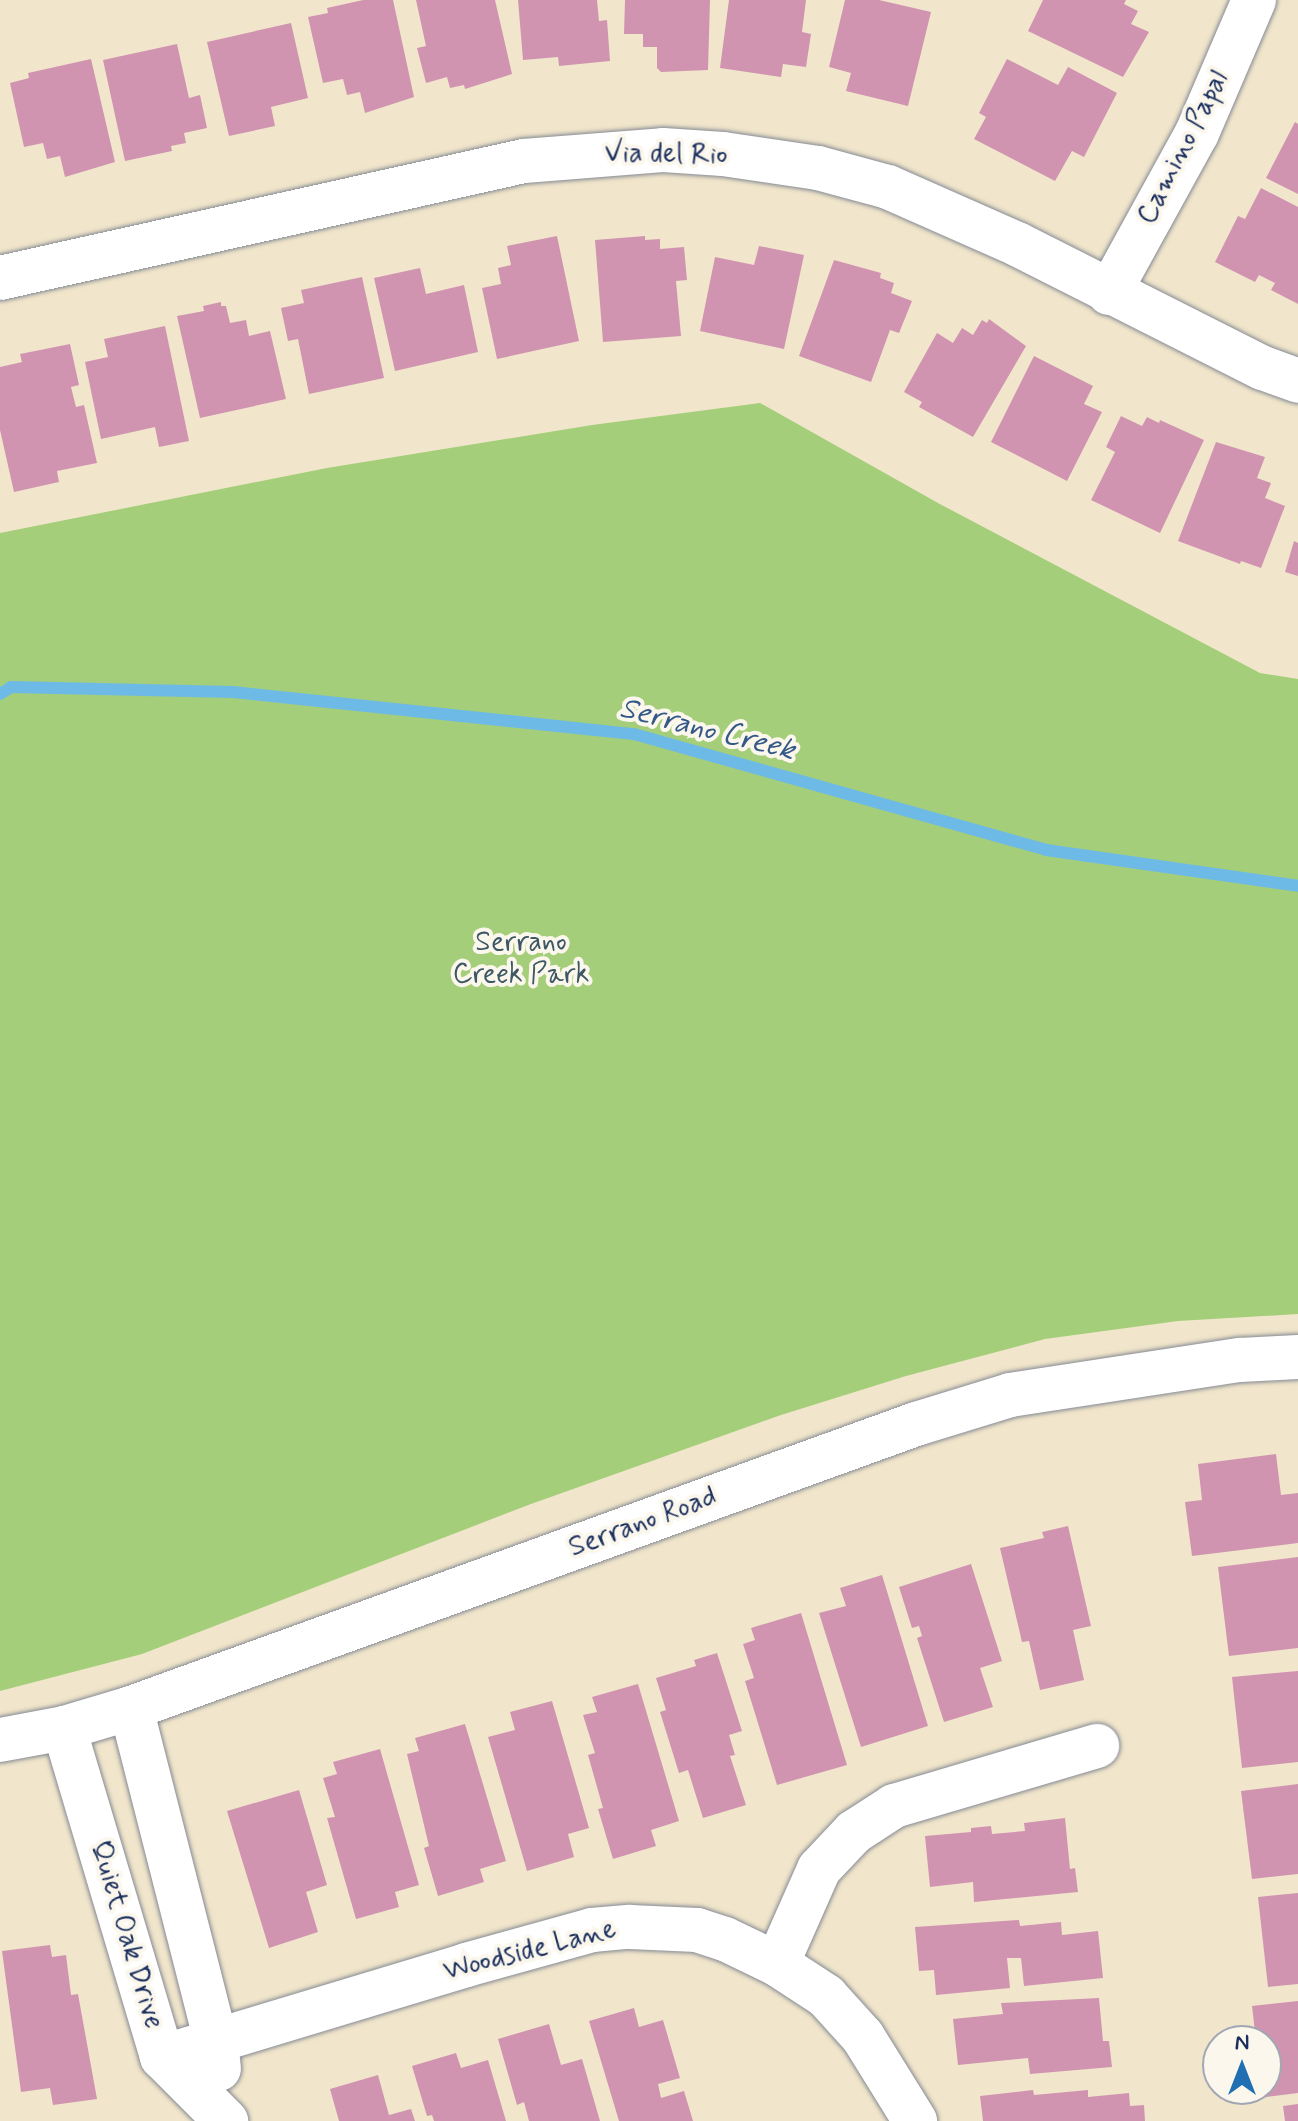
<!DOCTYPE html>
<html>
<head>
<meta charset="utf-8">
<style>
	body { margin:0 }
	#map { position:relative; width:1298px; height:2121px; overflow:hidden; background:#f1e6cb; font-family:Mynerve,sans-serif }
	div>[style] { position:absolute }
	.green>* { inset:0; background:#a4ce79 }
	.stream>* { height:12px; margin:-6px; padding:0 6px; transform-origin:6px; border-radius:6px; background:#6ebae7 }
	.building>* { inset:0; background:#d094b1 }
	.roads { filter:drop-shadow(0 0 2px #868a94) drop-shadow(0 0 2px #868a94) }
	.street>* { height:44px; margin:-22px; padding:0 22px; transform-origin:22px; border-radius:22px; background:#fff }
	.secondary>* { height:44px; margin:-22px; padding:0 22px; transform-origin:22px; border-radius:22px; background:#fff }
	span { translate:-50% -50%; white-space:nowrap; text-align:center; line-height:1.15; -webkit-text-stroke:8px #fbf7ec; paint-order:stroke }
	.street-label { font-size:28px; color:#1b2f5e }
	.park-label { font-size:28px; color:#3d5765 }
	.water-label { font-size:30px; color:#345987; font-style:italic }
	.north { position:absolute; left:1202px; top:2025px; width:80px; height:80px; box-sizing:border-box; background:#fbf7ec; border:2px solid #a1a7b3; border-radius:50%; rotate:0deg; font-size:22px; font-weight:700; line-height:32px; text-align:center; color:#1b2f5e }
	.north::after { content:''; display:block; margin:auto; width:28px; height:36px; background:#1f6fb2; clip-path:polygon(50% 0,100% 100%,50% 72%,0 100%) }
</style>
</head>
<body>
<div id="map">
	<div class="green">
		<i style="clip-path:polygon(760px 403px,938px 503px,1260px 673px,1298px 679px,1298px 1314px,1178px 1321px,1045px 1339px,906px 1376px,781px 1415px,531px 1504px,142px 1654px,0 1691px,0 533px,327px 468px,592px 425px)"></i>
	</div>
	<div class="stream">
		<i style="left:0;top:694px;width:13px;rotate:-32deg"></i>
		<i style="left:11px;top:687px;width:222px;rotate:1.3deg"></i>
		<i style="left:233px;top:692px;width:403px;rotate:6deg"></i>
		<i style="left:634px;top:734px;width:428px;rotate:15.7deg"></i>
		<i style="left:1046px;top:850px;width:255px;rotate:8.1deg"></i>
	</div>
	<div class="building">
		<i style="clip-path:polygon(363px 0,393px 0,414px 97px,365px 113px,360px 92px,347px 95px,343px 79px,323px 83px,308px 17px,328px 13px,327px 8px)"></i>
		<i style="clip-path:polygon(416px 0,495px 0,512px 74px,465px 89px,464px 85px,450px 88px,447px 77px,426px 83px,417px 48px,426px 46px)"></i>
		<i style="clip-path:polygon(518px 0,597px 0,599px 21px,607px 20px,610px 61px,559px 66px,558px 57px,523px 60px)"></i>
		<i style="clip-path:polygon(625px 0,710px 0,708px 70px,661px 72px,657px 68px,657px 47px,643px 47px,643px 34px,624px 34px)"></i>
		<i style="clip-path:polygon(729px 0,806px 0,802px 32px,811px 34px,806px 67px,783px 64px,781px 77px,720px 68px)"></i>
		<i style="clip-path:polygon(845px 0,879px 0,931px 12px,908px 106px,846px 91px,851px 73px,829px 67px)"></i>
		<i style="clip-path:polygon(1043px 0,1126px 0,1124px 4px,1138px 11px,1131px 24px,1149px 32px,1123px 77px,1028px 31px)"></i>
		<i style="clip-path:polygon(291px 23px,308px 98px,271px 107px,275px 126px,229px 136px,207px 42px)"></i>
		<i style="clip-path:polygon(177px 44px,189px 98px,200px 95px,207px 128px,184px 133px,186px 143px,171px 146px,172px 151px,125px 161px,103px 60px)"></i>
		<i style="clip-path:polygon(91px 59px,115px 162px,65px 177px,60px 156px,47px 159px,43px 143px,24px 147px,10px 83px,29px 78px,28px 73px)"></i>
		<i style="clip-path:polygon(1007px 59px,1058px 85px,1068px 67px,1117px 93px,1084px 157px,1072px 151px,1055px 181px,974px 139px,986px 117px,979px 113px)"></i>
		<i style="clip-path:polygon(1295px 122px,1298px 124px,1298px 194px,1266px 178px)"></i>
		<i style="clip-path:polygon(1261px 188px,1298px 207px,1298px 304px,1271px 290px,1275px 283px,1259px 275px,1255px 282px,1215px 262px,1238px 216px,1245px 219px)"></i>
		<i style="clip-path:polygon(557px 236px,579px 341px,497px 359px,482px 288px,501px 284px,498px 268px,511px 265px,507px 246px)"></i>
		<i style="clip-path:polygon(645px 236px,645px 240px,660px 239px,660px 249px,684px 247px,687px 280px,676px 281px,681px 336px,603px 342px,595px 240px)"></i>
		<i style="clip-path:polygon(759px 246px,804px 255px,784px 349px,700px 331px,715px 257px,754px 265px)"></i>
		<i style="clip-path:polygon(834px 260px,881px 273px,880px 278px,894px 283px,891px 293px,912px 301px,899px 333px,890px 330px,871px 382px,799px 356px)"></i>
		<i style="clip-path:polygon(420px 268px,426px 294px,464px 285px,478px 352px,395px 371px,374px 278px)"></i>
		<i style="clip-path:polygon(362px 277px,384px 378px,309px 394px,298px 339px,288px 341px,281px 308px,304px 303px,301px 290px)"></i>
		<i style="clip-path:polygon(221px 302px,221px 306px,226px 306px,230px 323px,246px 320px,249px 336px,270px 331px,286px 399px,200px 418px,177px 316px,204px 311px,203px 306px)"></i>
		<i style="clip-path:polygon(989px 319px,1026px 346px,973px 437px,919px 407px,922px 402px,904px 392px,937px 333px,953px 343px,962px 328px,973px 335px,982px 320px,987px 323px)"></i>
		<i style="clip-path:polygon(165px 326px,189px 441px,159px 447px,155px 427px,101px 439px,85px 362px,108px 357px,104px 339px)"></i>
		<i style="clip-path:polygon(70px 344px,79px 385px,71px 387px,76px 407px,84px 405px,97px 463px,57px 471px,59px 482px,14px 492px,0 430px,0 367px,22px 362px,20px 354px)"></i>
		<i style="clip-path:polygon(1034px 356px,1093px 386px,1084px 404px,1102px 412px,1067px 481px,991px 442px)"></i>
		<i style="clip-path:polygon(1121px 416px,1142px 426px,1147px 417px,1159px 423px,1160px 420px,1204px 440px,1160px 533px,1091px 500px,1115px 452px,1106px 447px)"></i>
		<i style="clip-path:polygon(1216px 442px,1265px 457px,1257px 478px,1271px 483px,1265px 498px,1285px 506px,1261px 568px,1241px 561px,1240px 564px,1178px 541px)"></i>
		<i style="clip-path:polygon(1294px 541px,1298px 543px,1298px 576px,1285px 572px)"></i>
		<i style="clip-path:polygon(1276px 1454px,1281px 1495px,1298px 1493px,1298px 1543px,1192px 1556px,1185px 1502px,1202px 1500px,1198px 1464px)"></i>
		<i style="clip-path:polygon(1068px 1526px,1091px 1626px,1073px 1630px,1084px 1680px,1040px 1690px,1029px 1641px,1022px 1642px,1000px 1548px,1044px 1538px,1042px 1532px)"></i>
		<i style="clip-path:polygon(1298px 1557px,1298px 1648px,1229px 1656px,1218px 1567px)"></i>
		<i style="clip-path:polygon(971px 1564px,1002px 1661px,980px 1668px,993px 1707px,944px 1722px,917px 1638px,922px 1636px,919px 1626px,912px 1628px,899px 1587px)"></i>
		<i style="clip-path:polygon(882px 1575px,928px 1726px,861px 1747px,819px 1613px,846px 1606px,840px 1588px)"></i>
		<i style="clip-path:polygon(801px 1613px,847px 1765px,777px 1785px,745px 1681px,754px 1678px,743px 1644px,755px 1640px,751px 1628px)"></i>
		<i style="clip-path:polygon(717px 1653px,742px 1731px,729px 1735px,735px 1755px,730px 1756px,746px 1805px,703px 1818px,688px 1770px,679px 1773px,660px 1712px,666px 1710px,656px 1678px,696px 1666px,694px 1660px)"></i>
		<i style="clip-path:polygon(1298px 1671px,1298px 1762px,1242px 1768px,1232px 1677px)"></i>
		<i style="clip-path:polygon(638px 1684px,679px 1821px,651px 1830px,656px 1846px,613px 1859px,598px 1809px,603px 1808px,588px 1755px,595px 1753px,583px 1715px,597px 1712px,592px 1697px)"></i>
		<i style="clip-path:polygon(552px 1701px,589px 1828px,568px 1834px,574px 1857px,527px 1871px,488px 1737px,515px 1730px,510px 1712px)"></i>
		<i style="clip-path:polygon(465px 1724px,506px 1861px,480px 1869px,484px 1882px,438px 1896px,424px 1848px,429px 1846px,407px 1754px,419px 1751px,415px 1738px)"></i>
		<i style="clip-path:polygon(380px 1749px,419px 1885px,395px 1892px,399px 1907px,356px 1919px,327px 1818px,335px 1817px,323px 1778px,337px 1774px,333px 1762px)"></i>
		<i style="clip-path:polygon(1298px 1784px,1298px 1874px,1252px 1879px,1241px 1791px)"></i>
		<i style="clip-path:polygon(299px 1790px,327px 1885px,306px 1892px,318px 1932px,269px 1948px,227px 1811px)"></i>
		<i style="clip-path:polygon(1065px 1818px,1070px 1869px,1075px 1868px,1078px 1892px,974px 1902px,973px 1882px,930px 1887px,925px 1836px,971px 1832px,971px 1828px,991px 1826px,992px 1834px,1025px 1831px,1024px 1823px)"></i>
		<i style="clip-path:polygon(1298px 1893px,1298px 1984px,1268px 1987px,1258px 1897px)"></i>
		<i style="clip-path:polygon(1019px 1920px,1020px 1926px,1061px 1922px,1062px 1935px,1098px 1931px,1103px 1978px,1024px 1986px,1021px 1958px,1007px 1958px,1010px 1988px,936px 1995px,934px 1970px,919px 1971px,915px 1927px)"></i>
		<i style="clip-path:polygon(50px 1945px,52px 1957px,66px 1955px,71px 1995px,78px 1994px,97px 2099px,53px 2105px,50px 2088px,21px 2092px,2px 1951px)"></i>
		<i style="clip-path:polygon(1099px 1998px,1103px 2041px,1109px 2041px,1112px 2067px,1030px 2074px,1028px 2058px,958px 2065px,953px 2019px,1003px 2014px,1001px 2003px)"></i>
		<i style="clip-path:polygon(1298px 2001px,1298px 2093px,1258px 2098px,1256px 2089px,1266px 2089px,1266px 2041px,1256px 2041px,1252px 2006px)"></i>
		<i style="clip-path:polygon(634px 2008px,639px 2027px,663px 2020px,680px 2078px,658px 2084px,661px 2098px,684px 2091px,693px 2121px,619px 2121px,589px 2021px)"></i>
		<i style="clip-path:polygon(549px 2024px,561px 2065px,582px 2059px,600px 2121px,529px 2121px,524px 2102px,517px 2105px,498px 2039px)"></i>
		<i style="clip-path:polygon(456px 2053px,461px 2068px,488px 2060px,506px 2121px,434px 2121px,432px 2115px,427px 2116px,412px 2066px)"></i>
		<i style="clip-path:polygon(378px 2075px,389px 2115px,411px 2109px,415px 2121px,339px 2121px,330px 2089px)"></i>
		<i style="clip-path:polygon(1033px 2090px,1034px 2095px,1088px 2090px,1088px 2097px,1129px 2093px,1130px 2106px,1144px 2105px,1145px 2121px,983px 2121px,980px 2096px)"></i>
		<i style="clip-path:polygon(1298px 2104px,1298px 2121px,1285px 2121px,1283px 2106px)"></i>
	</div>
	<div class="roads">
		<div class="street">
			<i style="left:0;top:278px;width:537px;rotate:-12.59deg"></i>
			<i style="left:524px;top:161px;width:139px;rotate:-4.5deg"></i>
			<i style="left:663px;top:150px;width:60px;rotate:3.8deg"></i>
			<i style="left:723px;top:154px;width:96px;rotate:8.4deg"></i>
			<i style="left:818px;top:168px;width:73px;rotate:15.2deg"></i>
			<i style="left:888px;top:187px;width:141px;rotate:23.8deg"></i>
			<i style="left:1017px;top:244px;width:275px;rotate:26.8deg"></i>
			<i style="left:1263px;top:368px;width:37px;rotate:20deg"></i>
			<i style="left:1109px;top:293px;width:183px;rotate:-61.2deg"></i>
			<i style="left:1197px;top:133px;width:145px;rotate:-66.8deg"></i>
			<i style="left:131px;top:1708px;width:344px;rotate:75.7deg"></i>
			<i style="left:216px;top:2041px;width:28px;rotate:84deg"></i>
			<i style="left:64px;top:1728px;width:343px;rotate:73.4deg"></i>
			<i style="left:162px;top:2057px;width:91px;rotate:45deg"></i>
			<i style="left:777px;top:1964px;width:104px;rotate:-66.1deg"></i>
			<i style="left:819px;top:1869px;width:51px;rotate:-46.6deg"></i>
			<i style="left:854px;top:1832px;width:48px;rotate:-33deg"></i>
			<i style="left:894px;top:1806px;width:212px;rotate:-16.5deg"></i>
			<i style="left:162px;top:2057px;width:318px;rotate:-16.8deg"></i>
			<i style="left:466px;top:1965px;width:131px;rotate:-15.5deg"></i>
			<i style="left:592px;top:1930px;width:38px;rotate:-5deg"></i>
			<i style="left:630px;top:1927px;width:67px;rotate:2.6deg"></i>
			<i style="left:697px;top:1930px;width:29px;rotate:18deg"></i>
			<i style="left:725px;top:1939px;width:58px;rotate:25.7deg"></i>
			<i style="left:777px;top:1964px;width:59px;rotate:33.1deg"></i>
			<i style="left:826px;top:1996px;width:55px;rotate:47.9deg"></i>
			<i style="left:863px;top:2037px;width:99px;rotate:58.2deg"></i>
		</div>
		<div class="secondary">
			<i style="left:0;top:1740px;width:65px;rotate:-10.6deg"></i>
			<i style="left:64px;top:1728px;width:70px;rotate:-16.6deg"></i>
			<i style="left:131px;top:1708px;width:835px;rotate:-19.89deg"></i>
			<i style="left:916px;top:1424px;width:98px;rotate:-17.1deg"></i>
			<i style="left:1010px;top:1395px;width:233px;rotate:-8.7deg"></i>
			<i style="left:1240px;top:1360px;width:58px;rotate:-3deg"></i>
		</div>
	</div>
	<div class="street-label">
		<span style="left:1184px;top:148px;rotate:-63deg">Camino Papal</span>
		<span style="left:666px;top:155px;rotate:1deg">Via del Rio</span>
		<span style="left:643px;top:1523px;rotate:-20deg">Serrano Road</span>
		<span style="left:126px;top:1935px;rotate:73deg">Quiet Oak Drive</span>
		<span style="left:530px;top:1951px;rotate:-14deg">Woodside Lane</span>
	</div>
	<div class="park-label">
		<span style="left:521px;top:959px">Serrano<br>Creek Park</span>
	</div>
	<div class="water-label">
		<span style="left:707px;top:730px;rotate:14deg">Serrano Creek</span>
	</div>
	<div class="north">N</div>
</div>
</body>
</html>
